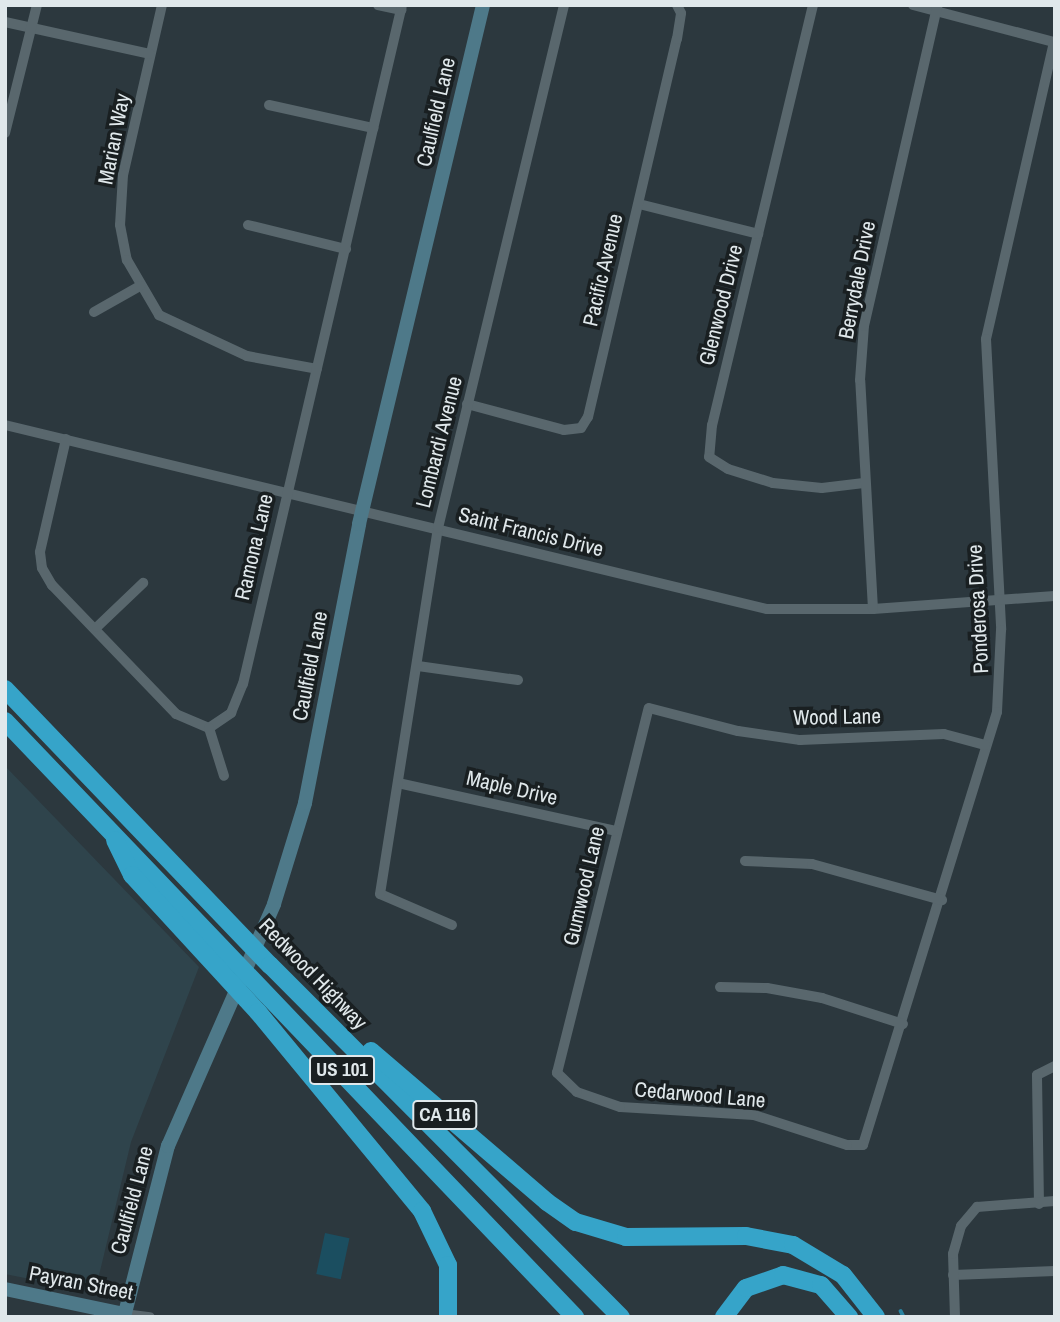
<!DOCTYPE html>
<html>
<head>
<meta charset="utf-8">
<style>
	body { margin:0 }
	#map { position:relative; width:1060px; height:1322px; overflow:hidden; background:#2c383e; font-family:"Archivo Narrow",sans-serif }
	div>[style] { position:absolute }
	.built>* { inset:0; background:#2f444c }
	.green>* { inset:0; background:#1b4e60; transform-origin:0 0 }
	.stream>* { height:3.5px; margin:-1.75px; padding:0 1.75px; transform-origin:1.75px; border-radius:1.75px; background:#2883a1 }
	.minor>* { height:10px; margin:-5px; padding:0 5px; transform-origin:5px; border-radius:5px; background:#59676d }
	.secondary>* { height:14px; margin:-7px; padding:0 7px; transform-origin:7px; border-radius:7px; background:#4e7989 }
	.motorway>* { height:18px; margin:-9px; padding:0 9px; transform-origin:9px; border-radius:9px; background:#36a4c9 }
	span { translate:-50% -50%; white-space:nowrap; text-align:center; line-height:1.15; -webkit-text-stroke:7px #191f21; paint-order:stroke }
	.shield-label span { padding:2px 5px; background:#191f21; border:2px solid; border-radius:5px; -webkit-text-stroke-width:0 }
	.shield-label { font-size:19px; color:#e0e8eb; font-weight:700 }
	.street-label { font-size:21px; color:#e0e8eb }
	.frame { position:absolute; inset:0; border:7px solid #e0e8eb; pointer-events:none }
</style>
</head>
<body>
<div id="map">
	<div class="built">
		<i style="clip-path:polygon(5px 766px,199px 967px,131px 1142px,95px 1292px,5px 1274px)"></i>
	</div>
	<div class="green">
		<i style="left:325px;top:1233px;width:25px;height:42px;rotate:12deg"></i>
	</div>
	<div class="stream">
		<i style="left:901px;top:1311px;width:7px;rotate:63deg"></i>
	</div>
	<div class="minor">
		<i style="left:162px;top:5px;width:174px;rotate:102.9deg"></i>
		<i style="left:123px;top:175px;width:50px;rotate:93.4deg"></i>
		<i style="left:120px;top:225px;width:36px;rotate:79deg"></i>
		<i style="left:127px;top:260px;width:64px;rotate:59.8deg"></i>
		<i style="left:159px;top:315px;width:97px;rotate:25deg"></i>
		<i style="left:247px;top:356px;width:71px;rotate:10.5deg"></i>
		<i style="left:378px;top:5px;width:24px;rotate:12deg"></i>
		<i style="left:813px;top:5px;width:432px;rotate:103.5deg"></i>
		<i style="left:712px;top:425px;width:32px;rotate:95deg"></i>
		<i style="left:709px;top:457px;width:22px;rotate:32deg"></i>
		<i style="left:728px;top:469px;width:47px;rotate:17.3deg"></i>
		<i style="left:773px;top:483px;width:49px;rotate:5.8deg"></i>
		<i style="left:822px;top:488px;width:42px;rotate:-6.8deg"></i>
		<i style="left:913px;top:5px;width:146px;rotate:14.7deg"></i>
		<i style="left:1054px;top:42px;width:305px;rotate:102.9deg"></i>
		<i style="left:986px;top:339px;width:291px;rotate:87deg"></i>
		<i style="left:1001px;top:630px;width:82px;rotate:92.8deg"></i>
		<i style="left:997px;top:712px;width:453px;rotate:107.2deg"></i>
		<i style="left:863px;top:1145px;width:16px;rotate:180deg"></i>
		<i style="left:847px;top:1145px;width:98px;rotate:-162.1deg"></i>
		<i style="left:754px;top:1115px;width:134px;rotate:-176.6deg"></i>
		<i style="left:620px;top:1107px;width:46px;rotate:-160.8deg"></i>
		<i style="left:577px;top:1092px;width:28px;rotate:-136deg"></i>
		<i style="left:557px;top:1073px;width:376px;rotate:-75.9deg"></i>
		<i style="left:649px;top:708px;width:92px;rotate:14.5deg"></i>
		<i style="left:738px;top:731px;width:63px;rotate:8.3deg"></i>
		<i style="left:800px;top:740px;width:144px;rotate:-2.4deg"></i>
		<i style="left:944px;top:734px;width:42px;rotate:15deg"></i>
		<i style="left:5px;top:22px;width:148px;rotate:12.4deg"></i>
		<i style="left:269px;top:105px;width:107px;rotate:12.5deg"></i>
		<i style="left:5px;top:133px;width:132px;rotate:-76deg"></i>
		<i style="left:639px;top:204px;width:123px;rotate:14.1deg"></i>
		<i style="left:248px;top:225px;width:101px;rotate:13.8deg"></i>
		<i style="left:94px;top:312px;width:53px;rotate:-29.5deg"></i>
		<i style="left:467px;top:404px;width:100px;rotate:15deg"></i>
		<i style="left:564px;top:430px;width:17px;rotate:-7deg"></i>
		<i style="left:581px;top:428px;width:13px;rotate:-58deg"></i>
		<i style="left:588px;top:417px;width:388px;rotate:-76.8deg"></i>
		<i style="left:677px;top:39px;width:26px;rotate:-81deg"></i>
		<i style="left:681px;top:13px;width:9px;rotate:-117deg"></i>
		<i style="left:5px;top:425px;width:784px;rotate:13.58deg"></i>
		<i style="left:767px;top:609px;width:106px"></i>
		<i style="left:873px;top:609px;width:182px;rotate:-4.1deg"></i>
		<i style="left:66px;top:439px;width:116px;rotate:103deg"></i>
		<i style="left:40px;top:552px;width:16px;rotate:83deg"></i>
		<i style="left:42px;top:568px;width:20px;rotate:60deg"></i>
		<i style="left:52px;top:585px;width:179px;rotate:46.1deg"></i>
		<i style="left:176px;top:714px;width:36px;rotate:23deg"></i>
		<i style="left:209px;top:728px;width:27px;rotate:-34deg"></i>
		<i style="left:231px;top:713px;width:31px;rotate:-68deg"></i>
		<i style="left:243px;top:684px;width:697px;rotate:-76.82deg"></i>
		<i style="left:873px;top:609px;width:229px;rotate:-93.2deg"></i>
		<i style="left:860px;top:380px;width:54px;rotate:-85.8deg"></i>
		<i style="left:864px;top:326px;width:328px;rotate:-77.1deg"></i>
		<i style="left:97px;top:627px;width:64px;rotate:-43.7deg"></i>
		<i style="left:418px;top:666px;width:101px;rotate:8deg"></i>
		<i style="left:209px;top:728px;width:50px;rotate:72.6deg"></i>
		<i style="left:398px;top:783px;width:224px;rotate:12.4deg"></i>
		<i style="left:745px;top:861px;width:67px;rotate:2.6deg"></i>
		<i style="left:812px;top:864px;width:135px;rotate:15.5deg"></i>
		<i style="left:452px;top:925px;width:78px;rotate:-156.7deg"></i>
		<i style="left:380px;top:894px;width:371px;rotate:-81deg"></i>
		<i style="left:438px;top:528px;width:538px;rotate:-76.45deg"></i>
		<i style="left:720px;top:987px;width:47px;rotate:1.2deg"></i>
		<i style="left:767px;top:988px;width:56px;rotate:10.3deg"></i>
		<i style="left:822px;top:998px;width:85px;rotate:17.8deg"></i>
		<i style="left:1039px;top:1204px;width:129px;rotate:-90.9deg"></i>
		<i style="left:1037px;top:1075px;width:20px;rotate:-27deg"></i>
		<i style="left:953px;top:1275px;width:102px;rotate:-2.2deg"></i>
		<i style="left:124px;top:1314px;width:26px;rotate:7deg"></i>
		<i style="left:955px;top:1317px;width:63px;rotate:-91.8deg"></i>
		<i style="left:953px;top:1254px;width:29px;rotate:-74deg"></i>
		<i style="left:961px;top:1226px;width:25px;rotate:-50deg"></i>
		<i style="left:977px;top:1207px;width:78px;rotate:-4.4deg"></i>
	</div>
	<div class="secondary">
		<i style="left:5px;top:1289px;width:122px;rotate:11.9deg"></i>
		<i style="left:124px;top:1317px;width:177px;rotate:-75.6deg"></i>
		<i style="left:168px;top:1146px;width:264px;rotate:-66.3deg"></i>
		<i style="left:274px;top:904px;width:106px;rotate:-72.9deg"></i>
		<i style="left:305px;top:803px;width:284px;rotate:-79deg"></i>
		<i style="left:359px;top:524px;width:534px;rotate:-76.56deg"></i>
	</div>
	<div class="motorway">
		<i style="left:5px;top:689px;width:383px;rotate:46.2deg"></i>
		<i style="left:270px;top:965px;width:497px;rotate:45.1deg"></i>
		<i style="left:5px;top:721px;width:825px;rotate:46.28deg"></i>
		<i style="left:115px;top:840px;width:39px;rotate:64deg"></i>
		<i style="left:132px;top:875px;width:186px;rotate:47.4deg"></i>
		<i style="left:258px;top:1012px;width:258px;rotate:50.5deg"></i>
		<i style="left:422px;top:1211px;width:60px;rotate:64.3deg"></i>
		<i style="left:448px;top:1265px;width:52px;rotate:90deg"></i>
		<i style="left:371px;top:1051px;width:232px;rotate:40.6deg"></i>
		<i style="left:547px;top:1202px;width:35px;rotate:35deg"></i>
		<i style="left:576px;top:1222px;width:52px;rotate:16.7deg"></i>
		<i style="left:626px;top:1237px;width:120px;rotate:-0.5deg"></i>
		<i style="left:746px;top:1236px;width:48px;rotate:10.8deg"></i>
		<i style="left:793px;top:1245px;width:58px;rotate:31deg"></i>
		<i style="left:843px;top:1275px;width:53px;rotate:51.8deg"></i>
		<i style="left:724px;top:1317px;width:36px;rotate:-53deg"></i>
		<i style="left:746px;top:1288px;width:39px;rotate:-19deg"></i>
		<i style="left:783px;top:1275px;width:39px;rotate:15deg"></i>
		<i style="left:821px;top:1285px;width:43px;rotate:48.8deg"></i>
	</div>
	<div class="shield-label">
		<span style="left:342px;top:1070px">US 101</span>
		<span style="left:445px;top:1115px">CA 116</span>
	</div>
	<div class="street-label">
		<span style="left:436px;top:112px;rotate:-77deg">Caulfield Lane</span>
		<span style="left:114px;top:139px;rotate:-79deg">Marian Way</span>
		<span style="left:603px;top:270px;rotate:-77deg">Pacific Avenue</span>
		<span style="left:857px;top:280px;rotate:-79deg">Berrydale Drive</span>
		<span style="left:721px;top:305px;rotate:-76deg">Glenwood Drive</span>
		<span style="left:439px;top:442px;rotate:-76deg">Lombardi Avenue</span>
		<span style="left:531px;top:532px;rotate:14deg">Saint Francis Drive</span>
		<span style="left:254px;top:547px;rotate:-77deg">Ramona Lane</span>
		<span style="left:978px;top:609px;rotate:-93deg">Ponderosa Drive</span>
		<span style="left:310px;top:666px;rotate:-79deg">Caulfield Lane</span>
		<span style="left:837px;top:717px;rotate:-1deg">Wood Lane</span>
		<span style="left:512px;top:788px;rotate:13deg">Maple Drive</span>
		<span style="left:584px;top:886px;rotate:-77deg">Gumwood Lane</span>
		<span style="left:313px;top:974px;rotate:46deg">Redwood Highway</span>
		<span style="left:700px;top:1095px;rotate:5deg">Cedarwood Lane</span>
		<span style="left:132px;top:1200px;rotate:-75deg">Caulfield Lane</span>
		<span style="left:81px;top:1283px;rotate:11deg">Payran Street</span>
	</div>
	<div class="frame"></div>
</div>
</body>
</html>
